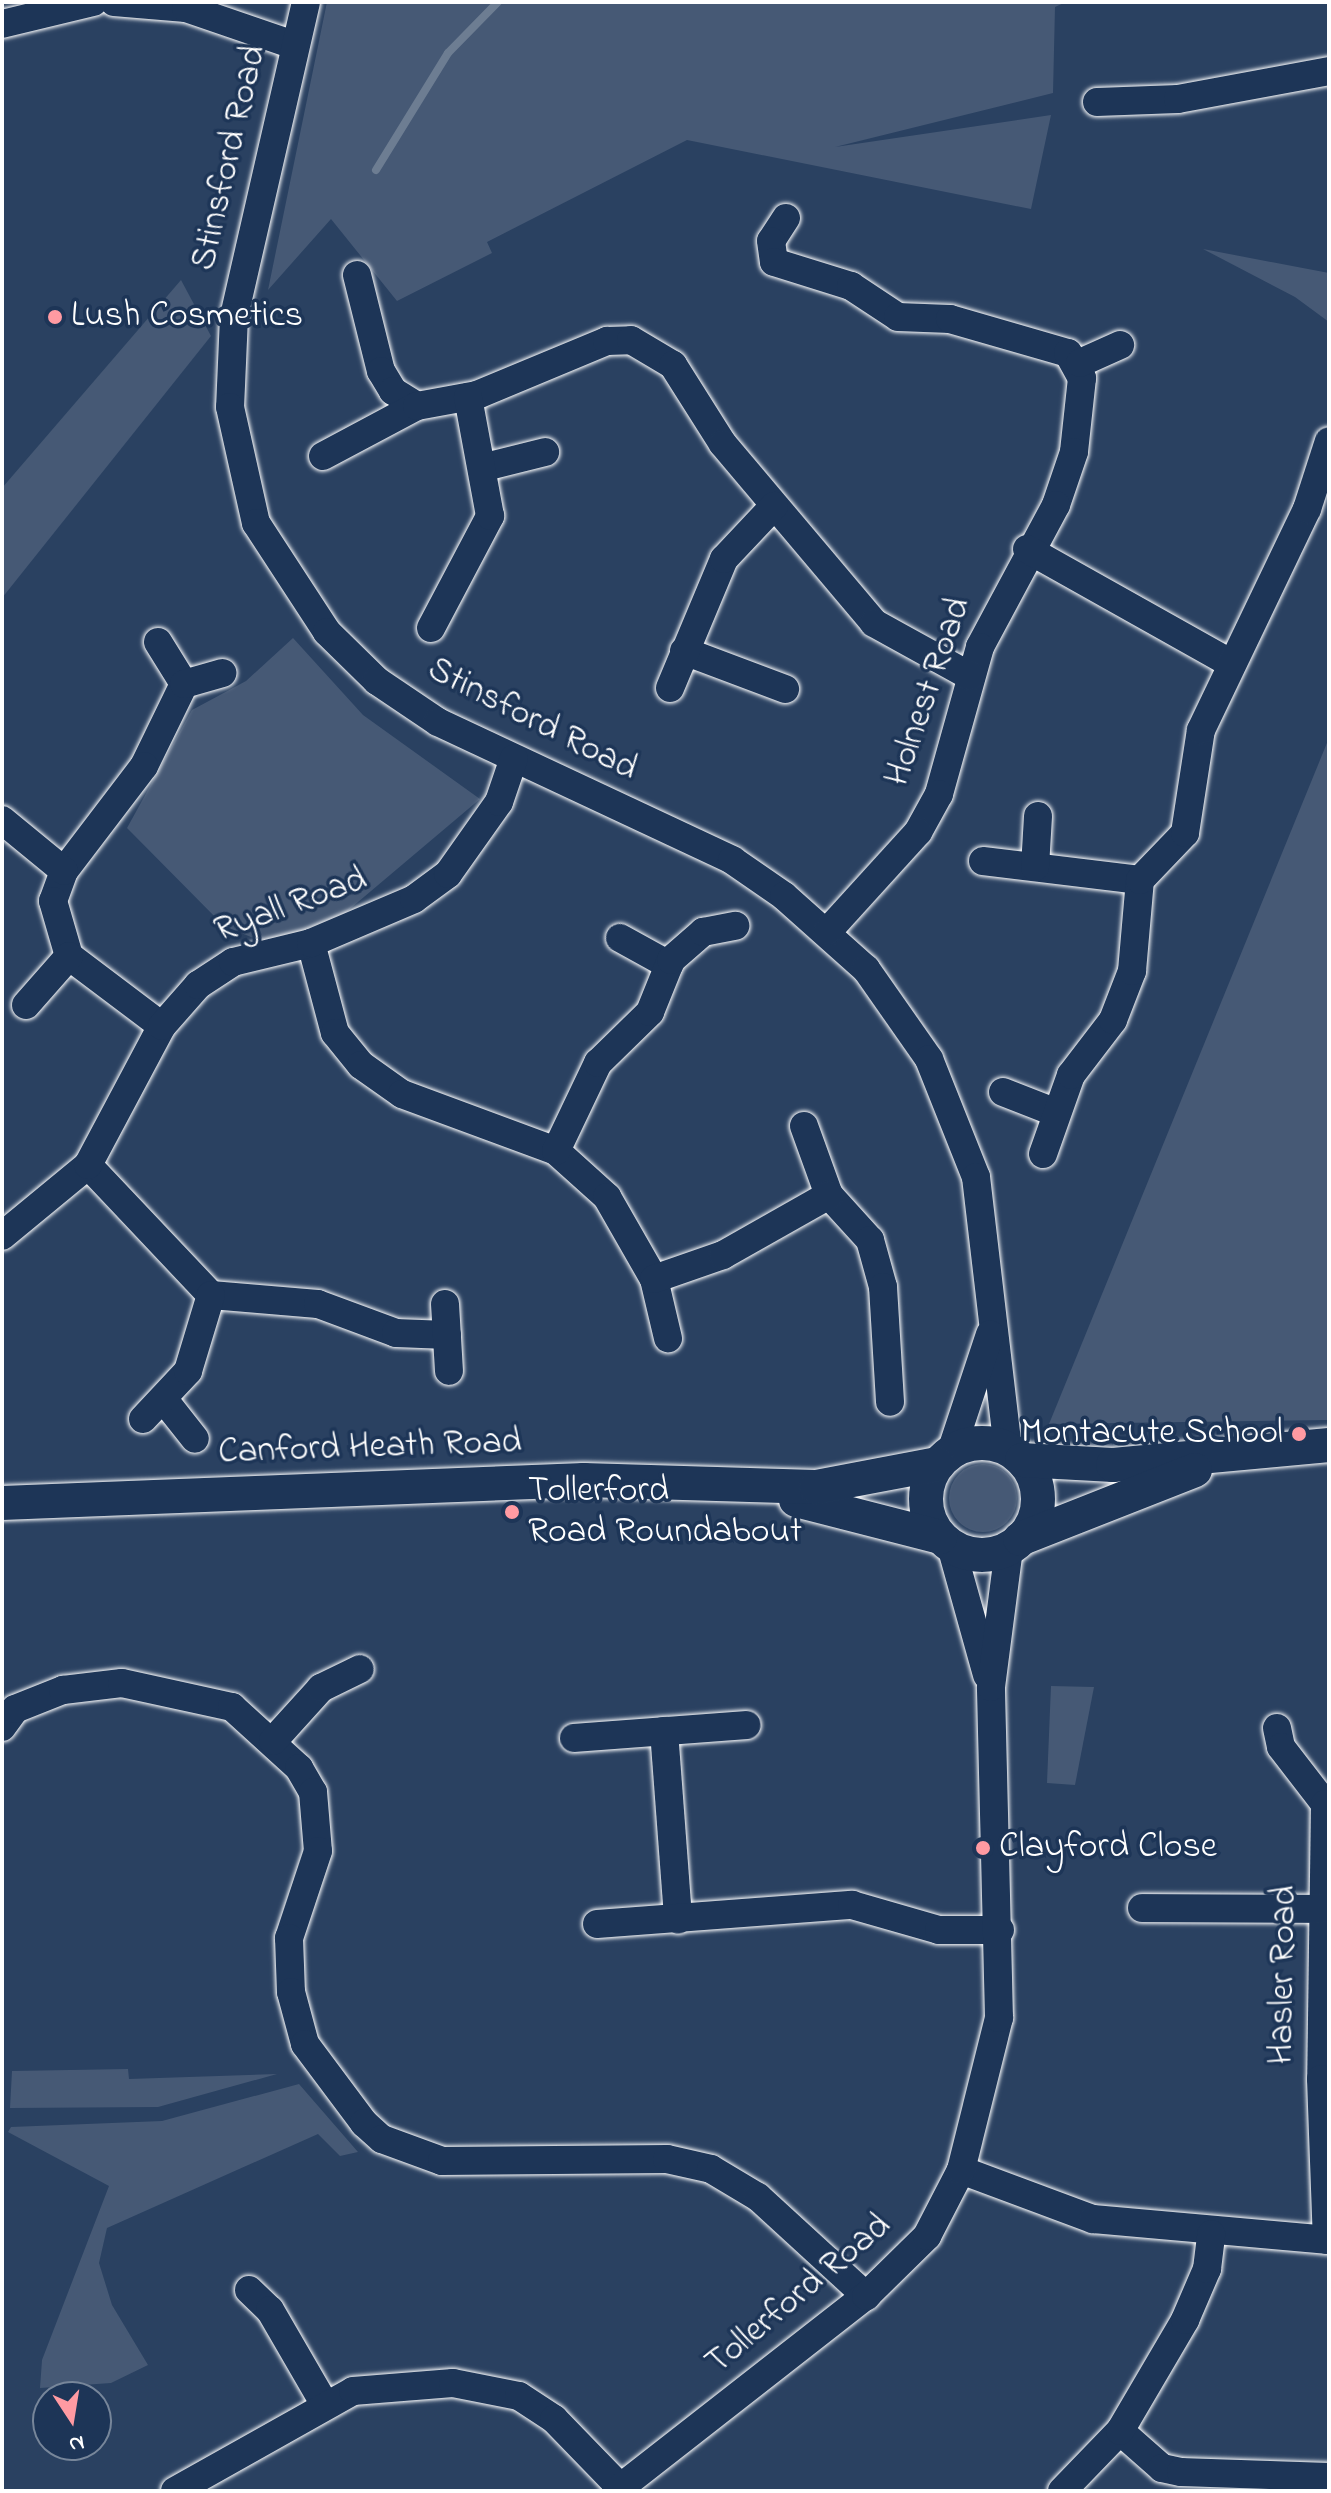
<!DOCTYPE html>
<html>
<head>
<meta charset="utf-8">
<style>
	body { margin:0 }
	#map { position:relative; width:1331px; height:2493px; overflow:hidden; background:#2a4161; font-family:"Indie Flower",sans-serif }
	div>[style] { position:absolute }
	.green>* { inset:0; background:#465975 }
	.round { border-radius:50% }
	.stream>* { height:8px; margin:-4px; padding:0 4px; transform-origin:4px; border-radius:4px; background:#6d7d92 }
	.roads { filter:drop-shadow(0 0 2px #fff) drop-shadow(0 0 2px #fff) }
	.minor>* { height:28px; margin:-14px; padding:0 14px; transform-origin:14px; border-radius:14px; background:#1d3557 }
	.major>* { height:34px; margin:-17px; padding:0 17px; transform-origin:17px; border-radius:17px; background:#1d3557 }
	.major>.ring { margin:-17px; padding:0; box-sizing:content-box; background:none; border:34px solid #1d3557; border-radius:50% }
	.dots>* { width:22px; height:22px; translate:-50% -50%; box-sizing:border-box; border:4px solid #1d3557; border-radius:50% }
	span { translate:-50% -50%; white-space:nowrap; text-align:center; line-height:1.15; -webkit-text-stroke:7px #1d3557; paint-order:stroke }
	.street-label { font-size:36px; color:#fff }
	.poi-label { font-size:36px; color:#fff }
	.left { translate:0 -50%; text-align:left }
	.right { translate:-100% -50%; text-align:right }
	.frame { position:absolute; inset:0; border:4px solid #fff; pointer-events:none }
	.north { position:absolute; left:32px; top:2381px; width:80px; height:80px; box-sizing:border-box; background:#1d3557; border:2px solid #77869a; border-radius:50%; rotate:168deg; font-size:22px; font-weight:700; line-height:32px; text-align:center; color:#fff }
	.north::after { content:''; display:block; margin:auto; width:28px; height:36px; background:#ff9aa2; clip-path:polygon(50% 0,100% 100%,50% 72%,0 100%) }
</style>
</head>
<body>
<div id="map">
	<div class="green">
		<i style="clip-path:polygon(327px 2px,1066px 2px,1055px 7px,1053px 93px,835px 147px,1051px 115px,1031px 209px,687px 140px,487px 242px,492px 253px,397px 301px,331px 219px,268px 290px)"></i>
		<i style="clip-path:polygon(1203px 249px,1329px 273px,1329px 322px,1295px 297px)"></i>
		<i style="clip-path:polygon(181px 280px,211px 336px,2px 598px,2px 488px)"></i>
		<i style="clip-path:polygon(293px 638px,363px 715px,480px 799px,345px 913px,268px 944px,224px 926px,127px 828px,192px 710px,246px 681px)"></i>
		<i style="clip-path:polygon(1329px 738px,1329px 1420px,1049px 1424px)"></i>
		<i class="round" style="left:949px;top:1464px;width:68px;height:68px"></i>
		<i style="clip-path:polygon(1051px 1686px,1094px 1687px,1075px 1785px,1047px 1783px)"></i>
		<i style="clip-path:polygon(128px 2069px,129px 2079px,277px 2074px,158px 2107px,10px 2108px,12px 2071px)"></i>
		<i style="clip-path:polygon(299px 2084px,358px 2152px,340px 2156px,318px 2134px,107px 2228px,99px 2263px,112px 2305px,148px 2365px,111px 2383px,40px 2388px,42px 2360px,109px 2186px,8px 2132px,11px 2127px,162px 2121px)"></i>
	</div>
	<div class="stream">
		<i style="left:376px;top:170px;width:137px;rotate:-58.4deg"></i>
		<i style="left:448px;top:53px;width:71px;rotate:-45.6deg"></i>
	</div>
	<div class="roads">
		<div class="minor">
			<i style="left:114px;top:2px;width:72px;rotate:4.8deg"></i>
			<i style="left:186px;top:8px;width:114px;rotate:18.9deg"></i>
			<i style="left:306px;top:2px;width:323px;rotate:102.9deg"></i>
			<i style="left:234px;top:317px;width:90px;rotate:92.5deg"></i>
			<i style="left:230px;top:407px;width:119px;rotate:77.4deg"></i>
			<i style="left:256px;top:523px;width:130px;rotate:56.9deg"></i>
			<i style="left:327px;top:632px;width:70px;rotate:44.4deg"></i>
			<i style="left:377px;top:681px;width:73px;rotate:33.9deg"></i>
			<i style="left:438px;top:722px;width:325px;rotate:25.1deg"></i>
			<i style="left:732px;top:860px;width:63px;rotate:34.7deg"></i>
			<i style="left:784px;top:896px;width:110px;rotate:41.7deg"></i>
			<i style="left:866px;top:969px;width:110px;rotate:55deg"></i>
			<i style="left:929px;top:1059px;width:127px;rotate:68.3deg"></i>
			<i style="left:976px;top:1177px;width:275px;rotate:83.3deg"></i>
			<i style="left:2px;top:24px;width:94px;rotate:-13.6deg"></i>
			<i style="left:1097px;top:102px;width:81px;rotate:-2.1deg"></i>
			<i style="left:1178px;top:99px;width:154px;rotate:-10.5deg"></i>
			<i style="left:786px;top:218px;width:27px;rotate:123deg"></i>
			<i style="left:771px;top:241px;width:21px;rotate:82deg"></i>
			<i style="left:774px;top:262px;width:81px;rotate:17.3deg"></i>
			<i style="left:851px;top:286px;width:56px;rotate:33.4deg"></i>
			<i style="left:898px;top:317px;width:52px;rotate:2.2deg"></i>
			<i style="left:950px;top:319px;width:123px;rotate:16.1deg"></i>
			<i style="left:1068px;top:353px;width:29px;rotate:61deg"></i>
			<i style="left:1082px;top:378px;width:74px;rotate:96.2deg"></i>
			<i style="left:1074px;top:452px;width:56px;rotate:108.8deg"></i>
			<i style="left:1056px;top:505px;width:161px;rotate:118.2deg"></i>
			<i style="left:980px;top:647px;width:153px;rotate:105.6deg"></i>
			<i style="left:939px;top:794px;width:43px;rotate:118.9deg"></i>
			<i style="left:918px;top:832px;width:134px;rotate:132.3deg"></i>
			<i style="left:357px;top:275px;width:99px;rotate:76deg"></i>
			<i style="left:381px;top:371px;width:23px;rotate:59deg"></i>
			<i style="left:393px;top:391px;width:28px;rotate:32deg"></i>
			<i style="left:1080px;top:363px;width:44px;rotate:-24.2deg"></i>
			<i style="left:323px;top:456px;width:106px;rotate:-28deg"></i>
			<i style="left:417px;top:406px;width:61px;rotate:-10.4deg"></i>
			<i style="left:477px;top:395px;width:141px;rotate:-22.6deg"></i>
			<i style="left:607px;top:341px;width:24px;rotate:-2deg"></i>
			<i style="left:631px;top:340px;width:49px;rotate:30.8deg"></i>
			<i style="left:673px;top:365px;width:93px;rotate:57.7deg"></i>
			<i style="left:723px;top:444px;width:234px;rotate:49.8deg"></i>
			<i style="left:874px;top:623px;width:110px;rotate:28.9deg"></i>
			<i style="left:485px;top:467px;width:62px;rotate:-14deg"></i>
			<i style="left:1027px;top:549px;width:235px;rotate:29.3deg"></i>
			<i style="left:431px;top:628px;width:127px;rotate:-62.2deg"></i>
			<i style="left:490px;top:516px;width:121px;rotate:-100.5deg"></i>
			<i style="left:158px;top:642px;width:49px;rotate:58.2deg"></i>
			<i style="left:184px;top:684px;width:91px;rotate:116deg"></i>
			<i style="left:144px;top:766px;width:132px;rotate:127.3deg"></i>
			<i style="left:64px;top:871px;width:32px;rotate:110deg"></i>
			<i style="left:53px;top:901px;width:57px;rotate:73.8deg"></i>
			<i style="left:69px;top:956px;width:116px;rotate:37deg"></i>
			<i style="left:684px;top:651px;width:108px;rotate:20.6deg"></i>
			<i style="left:184px;top:684px;width:40px;rotate:-16deg"></i>
			<i style="left:670px;top:688px;width:140px;rotate:-67.3deg"></i>
			<i style="left:724px;top:559px;width:73px;rotate:-46.7deg"></i>
			<i style="left:2px;top:820px;width:80px;rotate:39.4deg"></i>
			<i style="left:983px;top:861px;width:158px;rotate:6.9deg"></i>
			<i style="left:1035px;top:867px;width:51px;rotate:-86.6deg"></i>
			<i style="left:620px;top:938px;width:56px;rotate:28.9deg"></i>
			<i style="left:311px;top:943px;width:93px;rotate:75.1deg"></i>
			<i style="left:335px;top:1033px;width:41px;rotate:50.9deg"></i>
			<i style="left:361px;top:1065px;width:50px;rotate:35.3deg"></i>
			<i style="left:402px;top:1094px;width:164px;rotate:20.3deg"></i>
			<i style="left:556px;top:1151px;width:69px;rotate:42deg"></i>
			<i style="left:607px;top:1197px;width:95px;rotate:60.2deg"></i>
			<i style="left:654px;top:1279px;width:61px;rotate:76.7deg"></i>
			<i style="left:26px;top:1005px;width:65px;rotate:-48.7deg"></i>
			<i style="left:1003px;top:1092px;width:55px;rotate:21.4deg"></i>
			<i style="left:804px;top:1126px;width:73px;rotate:70.1deg"></i>
			<i style="left:829px;top:1195px;width:61px;rotate:47.7deg"></i>
			<i style="left:870px;top:1240px;width:49px;rotate:74.5deg"></i>
			<i style="left:883px;top:1287px;width:115px;rotate:86.5deg"></i>
			<i style="left:556px;top:1151px;width:98px;rotate:-64.5deg"></i>
			<i style="left:598px;top:1063px;width:73px;rotate:-44.4deg"></i>
			<i style="left:650px;top:1012px;width:56px;rotate:-68deg"></i>
			<i style="left:671px;top:960px;width:43px;rotate:-41.2deg"></i>
			<i style="left:703px;top:932px;width:33px;rotate:-11deg"></i>
			<i style="left:1043px;top:1154px;width:84px;rotate:-70.5deg"></i>
			<i style="left:1071px;top:1075px;width:69px;rotate:-52.6deg"></i>
			<i style="left:1113px;top:1020px;width:53px;rotate:-68.8deg"></i>
			<i style="left:1132px;top:971px;width:91px;rotate:-85deg"></i>
			<i style="left:1140px;top:880px;width:65px;rotate:-46.2deg"></i>
			<i style="left:1185px;top:833px;width:104px;rotate:-81.2deg"></i>
			<i style="left:1201px;top:730px;width:245px;rotate:-64.4deg"></i>
			<i style="left:1307px;top:509px;width:71px;rotate:-72.1deg"></i>
			<i style="left:88px;top:1165px;width:179px;rotate:46.6deg"></i>
			<i style="left:211px;top:1295px;width:107px;rotate:4.8deg"></i>
			<i style="left:318px;top:1304px;width:83px;rotate:20.4deg"></i>
			<i style="left:396px;top:1333px;width:51px;rotate:2.2deg"></i>
			<i style="left:2px;top:1236px;width:112px;rotate:-39.5deg"></i>
			<i style="left:88px;top:1165px;width:157px;rotate:-62deg"></i>
			<i style="left:162px;top:1026px;width:55px;rotate:-48.7deg"></i>
			<i style="left:198px;top:985px;width:42px;rotate:-33.3deg"></i>
			<i style="left:233px;top:962px;width:80px;rotate:-13.7deg"></i>
			<i style="left:311px;top:943px;width:112px;rotate:-23.1deg"></i>
			<i style="left:414px;top:899px;width:42px;rotate:-36.3deg"></i>
			<i style="left:448px;top:874px;width:88px;rotate:-54.7deg"></i>
			<i style="left:499px;top:802px;width:46px;rotate:-71.2deg"></i>
			<i style="left:654px;top:1279px;width:73px;rotate:-19.2deg"></i>
			<i style="left:723px;top:1255px;width:122px;rotate:-29.5deg"></i>
			<i style="left:445px;top:1304px;width:67px;rotate:86.6deg"></i>
			<i style="left:165px;top:1401px;width:48px;rotate:51.7deg"></i>
			<i style="left:143px;top:1419px;width:66px;rotate:-46.8deg"></i>
			<i style="left:188px;top:1371px;width:79px;rotate:-73.2deg"></i>
			<i style="left:951px;top:1452px;width:124px;rotate:-71.7deg"></i>
			<i style="left:951px;top:1546px;width:134px;rotate:74.4deg"></i>
			<i style="left:2px;top:1727px;width:22px;rotate:-54deg"></i>
			<i style="left:15px;top:1709px;width:52px;rotate:-21.6deg"></i>
			<i style="left:63px;top:1690px;width:59px;rotate:-6.8deg"></i>
			<i style="left:122px;top:1683px;width:113px;rotate:12.3deg"></i>
			<i style="left:232px;top:1707px;width:91px;rotate:42.3deg"></i>
			<i style="left:299px;top:1768px;width:28px;rotate:60deg"></i>
			<i style="left:313px;top:1792px;width:59px;rotate:85.2deg"></i>
			<i style="left:318px;top:1851px;width:92px;rotate:108.4deg"></i>
			<i style="left:289px;top:1938px;width:54px;rotate:87.9deg"></i>
			<i style="left:291px;top:1992px;width:54px;rotate:74.9deg"></i>
			<i style="left:305px;top:2044px;width:99px;rotate:53.2deg"></i>
			<i style="left:364px;top:2123px;width:24px;rotate:42deg"></i>
			<i style="left:382px;top:2139px;width:64px;rotate:20.1deg"></i>
			<i style="left:442px;top:2161px;width:225px;rotate:-0.5deg"></i>
			<i style="left:667px;top:2159px;width:45px;rotate:12.8deg"></i>
			<i style="left:711px;top:2169px;width:55px;rotate:30.8deg"></i>
			<i style="left:758px;top:2197px;width:147px;rotate:42.5deg"></i>
			<i style="left:1277px;top:1728px;width:19px;rotate:78deg"></i>
			<i style="left:1281px;top:1747px;width:72px;rotate:52.3deg"></i>
			<i style="left:1325px;top:1804px;width:275px;rotate:90.8deg"></i>
			<i style="left:1321px;top:2079px;width:161px;rotate:87.9deg"></i>
			<i style="left:664px;top:1731px;width:189px;rotate:85.7deg"></i>
			<i style="left:574px;top:1738px;width:173px;rotate:-4.3deg"></i>
			<i style="left:273px;top:1741px;width:72px;rotate:-47.8deg"></i>
			<i style="left:321px;top:1688px;width:43px;rotate:-26deg"></i>
			<i style="left:1142px;top:1908px;width:181px;rotate:0.3deg"></i>
			<i style="left:597px;top:1924px;width:256px;rotate:-4.3deg"></i>
			<i style="left:852px;top:1905px;width:91px;rotate:16deg"></i>
			<i style="left:939px;top:1930px;width:61px"></i>
			<i style="left:961px;top:2170px;width:141px;rotate:20.4deg"></i>
			<i style="left:1093px;top:2219px;width:237px;rotate:5.1deg"></i>
			<i style="left:249px;top:2290px;width:29px;rotate:44deg"></i>
			<i style="left:270px;top:2310px;width:108px;rotate:59.9deg"></i>
			<i style="left:1120px;top:2431px;width:56px;rotate:41.4deg"></i>
			<i style="left:1162px;top:2468px;width:19px;rotate:12deg"></i>
			<i style="left:1181px;top:2472px;width:148px;rotate:1.9deg"></i>
			<i style="left:175px;top:2491px;width:204px;rotate:-29.3deg"></i>
			<i style="left:353px;top:2391px;width:100px;rotate:-4.6deg"></i>
			<i style="left:453px;top:2383px;width:67px;rotate:11.1deg"></i>
			<i style="left:519px;top:2396px;width:42px;rotate:33.3deg"></i>
			<i style="left:554px;top:2419px;width:93px;rotate:45.9deg"></i>
			<i style="left:616px;top:2491px;width:317px;rotate:-38deg"></i>
			<i style="left:866px;top:2296px;width:86px;rotate:-44.5deg"></i>
			<i style="left:927px;top:2236px;width:74px;rotate:-62.7deg"></i>
			<i style="left:961px;top:2170px;width:157px;rotate:-76deg"></i>
			<i style="left:999px;top:2018px;width:331px;rotate:-91.4deg"></i>
			<i style="left:991px;top:1687px;width:140px;rotate:-82.6deg"></i>
			<i style="left:1062px;top:2491px;width:83px;rotate:-46deg"></i>
			<i style="left:1120px;top:2431px;width:129px;rotate:-59.6deg"></i>
			<i style="left:1185px;top:2320px;width:56px;rotate:-66.7deg"></i>
			<i style="left:1207px;top:2269px;width:35px;rotate:-83deg"></i>
		</div>
		<div class="major">
			<i class="ring" style="left:926px;top:1443px;width:78px;height:78px"></i>
			<i style="left:1022px;top:1460px;width:91px;rotate:3.1deg"></i>
			<i style="left:1113px;top:1465px;width:217px;rotate:-5.3deg"></i>
			<i style="left:796px;top:1500px;width:149px;rotate:14.4deg"></i>
			<i style="left:2px;top:1503px;width:582px;rotate:-2.26deg"></i>
			<i style="left:584px;top:1480px;width:232px;rotate:1.7deg"></i>
			<i style="left:816px;top:1487px;width:124px;rotate:-10.7deg"></i>
			<i style="left:1020px;top:1539px;width:188px;rotate:-21.5deg"></i>
		</div>
	</div>
	<div class="dots">
		<i style="left:55px;top:317px;background:#ff9aa2"></i>
		<i style="left:1299px;top:1434px;background:#ff9aa2"></i>
		<i style="left:512px;top:1512px;background:#ff9aa2"></i>
		<i style="left:983px;top:1848px;background:#ff9aa2"></i>
	</div>
	<div class="street-label">
		<span style="left:230px;top:158px;rotate:-77deg">Stinsford Road</span>
		<span style="left:929px;top:692px;rotate:-71deg">Holnest Road</span>
		<span style="left:532px;top:720px;rotate:27deg">Stinsford Road</span>
		<span style="left:291px;top:906px;rotate:-20deg">Ryall Road</span>
		<span style="left:370px;top:1448px;rotate:-2deg">Canford Heath Road</span>
		<span style="left:1284px;top:1975px;rotate:-89deg">Hasler Road</span>
		<span style="left:799px;top:2295px;rotate:-40deg">Tollerford Road</span>
	</div>
	<div class="poi-label">
		<span class="left" style="left:71px;top:317px">Lush Cosmetics</span>
		<span class="right" style="left:1283px;top:1434px">Montacute School</span>
		<span class="left" style="left:528px;top:1512px">Tollerford<br>Road Roundabout</span>
		<span class="left" style="left:999px;top:1848px">Clayford Close</span>
	</div>
	<div class="frame"></div>
	<div class="north">N</div>
</div>
</body>
</html>
